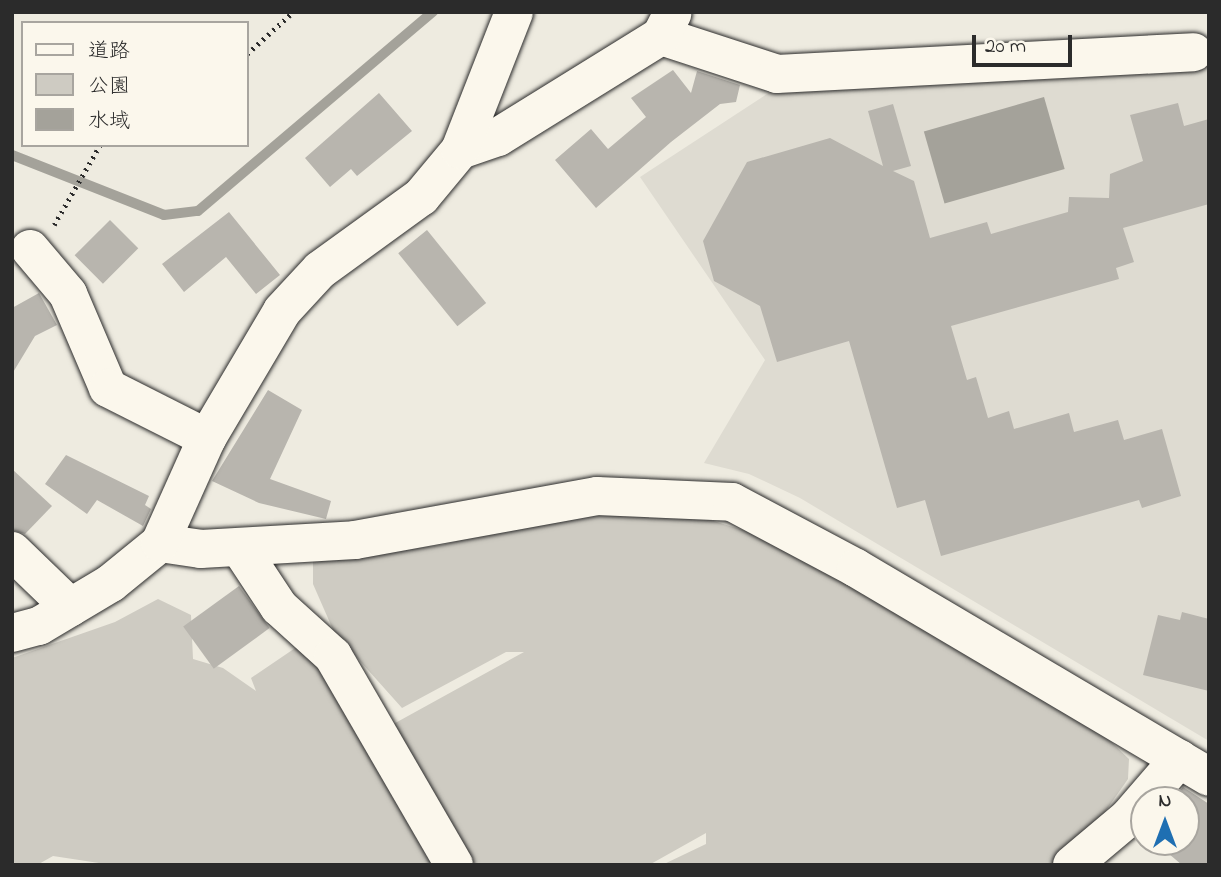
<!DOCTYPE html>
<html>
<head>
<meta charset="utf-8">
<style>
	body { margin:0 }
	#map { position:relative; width:1221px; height:877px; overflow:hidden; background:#eeebe0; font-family:"Indie Flower","Klee One",sans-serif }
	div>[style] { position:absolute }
	.built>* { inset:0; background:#dedbd1 }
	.green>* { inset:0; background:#cecbc2 }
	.water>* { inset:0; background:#a4a29a; transform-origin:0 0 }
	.stream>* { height:10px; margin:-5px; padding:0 5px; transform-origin:5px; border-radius:5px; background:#a4a29a }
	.building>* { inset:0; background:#b8b5ae; transform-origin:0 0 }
	.path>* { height:4.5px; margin-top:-2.25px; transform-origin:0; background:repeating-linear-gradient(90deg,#2b2b2b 0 2px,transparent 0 7px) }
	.roads { filter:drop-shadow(0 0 2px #2b2b2b) drop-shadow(0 0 2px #2b2b2b) }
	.minor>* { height:38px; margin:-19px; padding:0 19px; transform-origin:19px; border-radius:19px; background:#fbf7ec }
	span { translate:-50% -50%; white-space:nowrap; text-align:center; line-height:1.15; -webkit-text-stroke:6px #fbf7ec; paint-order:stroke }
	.frame { position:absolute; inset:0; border:14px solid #2b2b2b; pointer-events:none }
	.legend { position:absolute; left:21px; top:21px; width:228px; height:126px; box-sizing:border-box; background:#fbf7ec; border:2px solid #a8a59f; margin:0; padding:9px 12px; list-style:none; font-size:21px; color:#2b2b2b }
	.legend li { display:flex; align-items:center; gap:14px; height:35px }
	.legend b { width:35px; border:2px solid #a8a59f }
	.north { position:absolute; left:1130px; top:786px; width:70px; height:70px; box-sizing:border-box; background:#fbf7ec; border:2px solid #a8a59f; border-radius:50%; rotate:0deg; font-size:19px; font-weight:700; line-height:28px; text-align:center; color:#2b2b2b }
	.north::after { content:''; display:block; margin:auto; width:24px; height:32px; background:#1f6fb2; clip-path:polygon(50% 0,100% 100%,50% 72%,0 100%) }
	.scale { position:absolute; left:972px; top:35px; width:100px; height:32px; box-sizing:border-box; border:4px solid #2b2b2b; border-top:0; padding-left:9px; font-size:21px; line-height:24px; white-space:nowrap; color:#2b2b2b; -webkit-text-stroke:5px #fbf7ec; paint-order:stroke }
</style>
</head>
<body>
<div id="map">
	<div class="built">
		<i style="clip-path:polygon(1209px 42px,1209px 741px,800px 498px,749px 474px,704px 463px,765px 360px,640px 177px,784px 83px)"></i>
	</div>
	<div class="green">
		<i style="clip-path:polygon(571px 512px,707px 519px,769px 538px,1107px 738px,1129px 759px,1128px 779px,1093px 829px,1057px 865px,662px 865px,706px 844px,706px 833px,649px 865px,466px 865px,388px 727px,524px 652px,506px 652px,402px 708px,334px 632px,313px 584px,313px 562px,442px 545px)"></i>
		<i style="clip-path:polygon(158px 599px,191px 615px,193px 659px,223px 668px,256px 691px,251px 678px,307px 640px,438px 865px,112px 865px,53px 856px,37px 865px,12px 865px,12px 658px,115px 622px)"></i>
	</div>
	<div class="water">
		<i style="left:1044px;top:97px;width:75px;height:125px;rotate:74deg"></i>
	</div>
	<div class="stream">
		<i style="left:12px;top:155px;width:163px;rotate:21.5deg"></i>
		<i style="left:164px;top:215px;width:34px;rotate:-7deg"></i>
		<i style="left:198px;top:211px;width:308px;rotate:-40.3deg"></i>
	</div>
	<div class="building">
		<i style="clip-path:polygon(673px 70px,691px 93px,697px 71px,740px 85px,736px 102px,720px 104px,671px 142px,596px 208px,555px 160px,591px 129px,608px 149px,646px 117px,631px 98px)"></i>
		<i style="clip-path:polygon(379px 93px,412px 131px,357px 176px,351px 169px,330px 187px,305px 158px)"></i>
		<i style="clip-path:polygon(1178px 103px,1184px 126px,1209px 119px,1209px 204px,1123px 228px,1134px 262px,1116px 268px,1119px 279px,951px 326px,967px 380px,976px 377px,988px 418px,1009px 411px,1014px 429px,1069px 413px,1074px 432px,1118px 420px,1124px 440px,1162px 429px,1181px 496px,1142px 508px,1139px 500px,941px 556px,925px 500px,897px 508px,849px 341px,777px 362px,760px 306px,714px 281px,703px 241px,747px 162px,830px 138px,883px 166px,868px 111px,893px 104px,911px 166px,893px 171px,914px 181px,930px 238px,987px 222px,991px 234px,1068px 212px,1069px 197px,1109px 198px,1110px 174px,1143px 161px,1130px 115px)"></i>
		<i style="clip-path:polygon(229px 212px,280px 275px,256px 294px,226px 257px,184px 292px,162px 264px)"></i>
		<i style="left:110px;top:220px;width:40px;height:50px;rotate:45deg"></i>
		<i style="left:427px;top:230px;width:94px;height:37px;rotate:51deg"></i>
		<i style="clip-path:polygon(39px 293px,57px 325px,35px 336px,12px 374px,12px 308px)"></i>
		<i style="clip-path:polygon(268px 390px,302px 410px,270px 479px,331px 501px,326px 519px,259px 503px,212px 481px)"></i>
		<i style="clip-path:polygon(66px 455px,149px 496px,145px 505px,151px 509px,143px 526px,97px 500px,87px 514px,45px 484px)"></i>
		<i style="clip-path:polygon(12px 469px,52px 506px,25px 534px,12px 530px)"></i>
		<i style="left:239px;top:586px;width:52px;height:69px;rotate:54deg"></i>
		<i style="clip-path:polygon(1182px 612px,1209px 619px,1209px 691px,1143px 675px,1158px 615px,1180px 620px)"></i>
		<i style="clip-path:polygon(1183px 787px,1209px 804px,1209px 865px,1182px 865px,1155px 842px,1186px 842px,1186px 800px,1173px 800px)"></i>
	</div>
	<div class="path">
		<i style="left:247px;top:54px;width:62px;rotate:-42.4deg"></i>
		<i style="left:54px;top:225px;width:92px;rotate:-60.1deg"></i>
	</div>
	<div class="roads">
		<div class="minor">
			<i style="left:661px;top:36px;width:122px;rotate:18.1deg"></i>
			<i style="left:777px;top:74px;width:417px;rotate:-3deg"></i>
			<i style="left:460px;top:150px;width:40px;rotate:-18.9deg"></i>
			<i style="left:498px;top:137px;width:192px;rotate:-31.8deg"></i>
			<i style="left:661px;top:36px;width:25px;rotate:-63deg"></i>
			<i style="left:30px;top:249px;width:59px;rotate:49.8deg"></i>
			<i style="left:68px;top:294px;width:102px;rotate:66.9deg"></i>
			<i style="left:108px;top:388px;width:111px;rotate:26.8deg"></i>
			<i style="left:160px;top:543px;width:41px;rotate:8.3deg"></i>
			<i style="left:201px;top:549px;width:154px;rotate:-3.3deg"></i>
			<i style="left:355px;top:540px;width:246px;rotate:-10.3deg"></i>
			<i style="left:597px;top:496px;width:135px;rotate:2.5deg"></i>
			<i style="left:732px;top:502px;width:140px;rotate:28deg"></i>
			<i style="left:856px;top:568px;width:410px;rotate:30.6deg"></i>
			<i style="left:240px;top:548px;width:71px;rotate:56.5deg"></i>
			<i style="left:279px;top:607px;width:73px;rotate:42.2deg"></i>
			<i style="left:333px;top:656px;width:241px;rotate:59.9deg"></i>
			<i style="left:12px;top:551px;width:81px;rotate:44deg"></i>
			<i style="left:12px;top:633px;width:28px;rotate:-15deg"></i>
			<i style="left:39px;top:626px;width:84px;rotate:-30.8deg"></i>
			<i style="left:111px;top:583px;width:63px;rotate:-39.2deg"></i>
			<i style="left:160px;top:543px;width:115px;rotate:-65.9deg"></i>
			<i style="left:207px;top:438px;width:147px;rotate:-59.4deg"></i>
			<i style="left:282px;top:311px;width:56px;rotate:-47.2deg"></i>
			<i style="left:320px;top:270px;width:125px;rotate:-35.9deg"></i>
			<i style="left:421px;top:197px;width:61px;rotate:-50.3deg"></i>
			<i style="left:460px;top:150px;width:148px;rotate:-68.6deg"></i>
			<i style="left:1072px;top:865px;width:75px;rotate:-40.1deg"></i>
			<i style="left:1129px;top:817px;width:77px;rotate:-49.2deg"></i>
		</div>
	</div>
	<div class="frame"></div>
	<ul class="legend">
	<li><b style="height:9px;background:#fbf7ec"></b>道路</li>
	<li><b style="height:19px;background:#cecbc2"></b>公園</li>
	<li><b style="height:19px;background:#a4a29a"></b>水域</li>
	</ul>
	<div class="north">N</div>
	<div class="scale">20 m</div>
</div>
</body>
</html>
